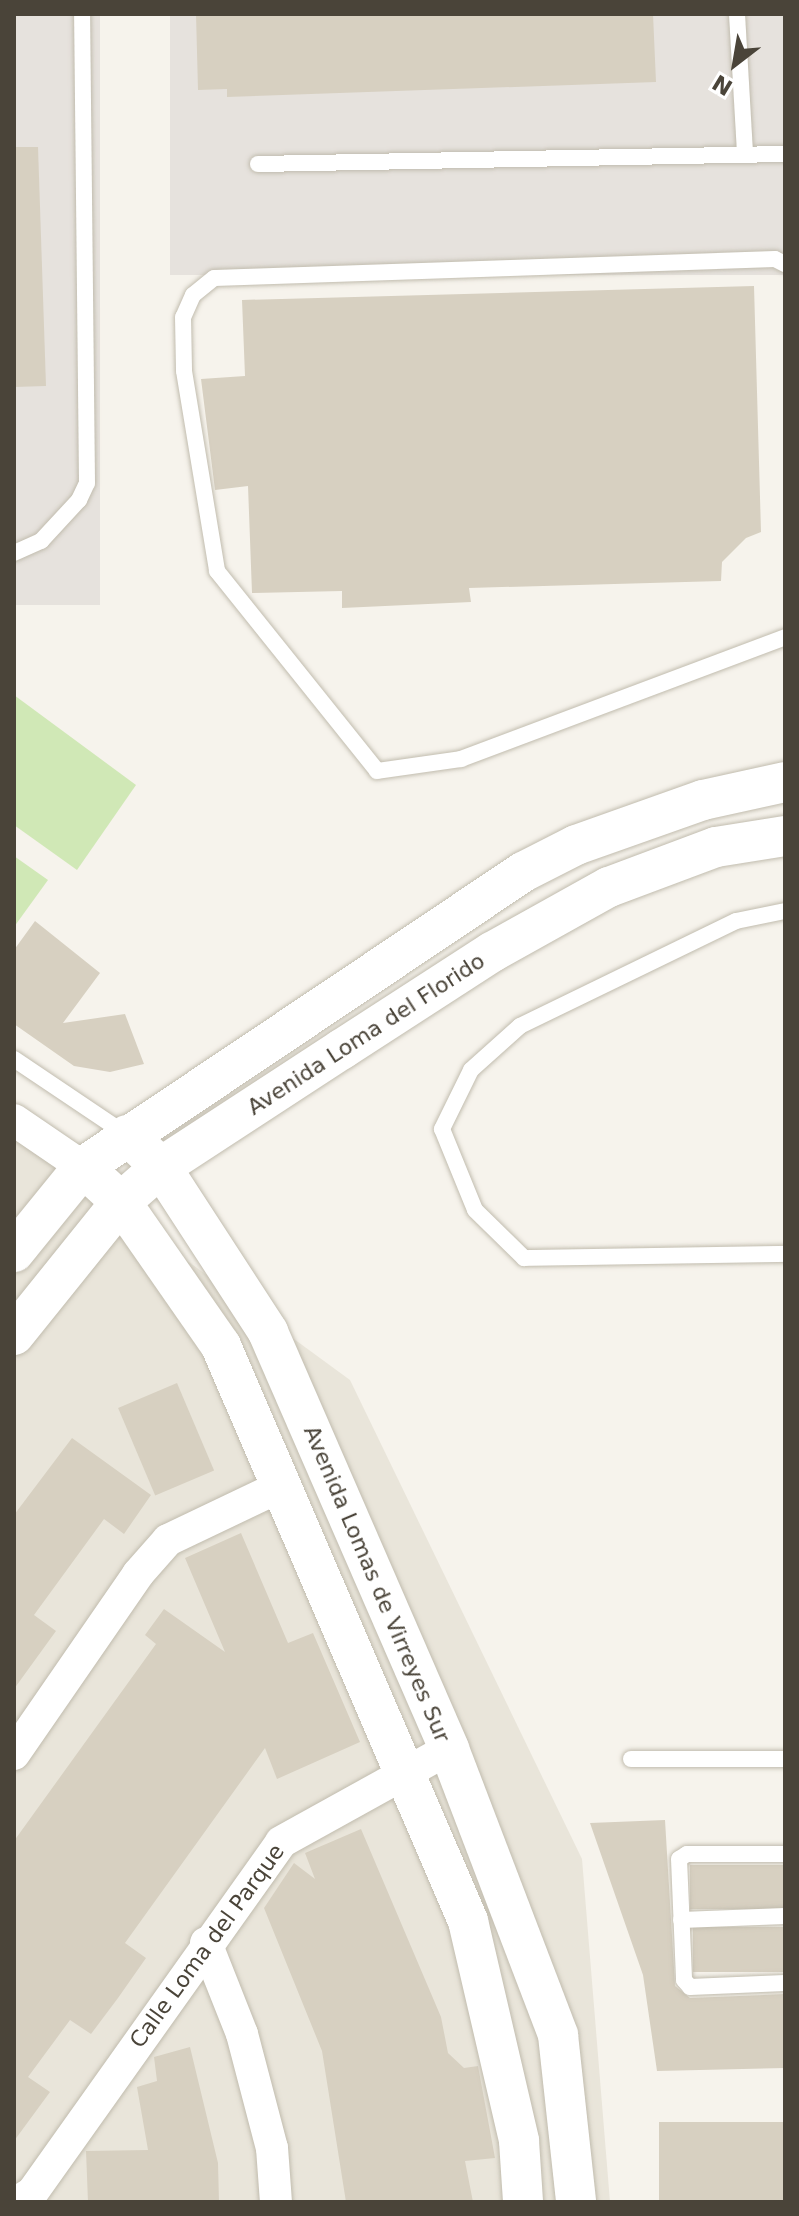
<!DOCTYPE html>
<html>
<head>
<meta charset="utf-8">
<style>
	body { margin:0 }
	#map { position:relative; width:799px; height:2216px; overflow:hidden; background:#f6f3ec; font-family:"DejaVu Sans",sans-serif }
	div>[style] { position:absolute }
	.residential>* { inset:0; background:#e9e5da }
	.industrial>* { inset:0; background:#e6e2dd; transform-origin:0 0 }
	.green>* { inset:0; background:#d0e8b6 }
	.building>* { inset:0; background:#d7d0c1; transform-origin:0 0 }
	.roads { filter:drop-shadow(0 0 2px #c1bcae) drop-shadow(0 0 2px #c1bcae) }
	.service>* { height:16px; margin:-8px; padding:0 8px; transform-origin:8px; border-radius:8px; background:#fff }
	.minor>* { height:32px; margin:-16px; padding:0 16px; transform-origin:16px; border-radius:16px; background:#fff }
	.tertiary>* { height:40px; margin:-20px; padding:0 20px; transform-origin:20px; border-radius:20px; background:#fff }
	span { translate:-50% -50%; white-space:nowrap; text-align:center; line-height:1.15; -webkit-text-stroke:6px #fff; paint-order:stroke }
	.street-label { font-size:22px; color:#4a4439 }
	.frame { position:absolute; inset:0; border:16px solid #4a4439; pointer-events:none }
	.north { position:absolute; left:695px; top:24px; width:80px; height:80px; -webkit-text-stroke:6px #fff; paint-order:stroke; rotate:211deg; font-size:22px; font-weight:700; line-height:32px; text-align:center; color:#4a4439 }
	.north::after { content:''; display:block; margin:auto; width:28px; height:36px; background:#4a4439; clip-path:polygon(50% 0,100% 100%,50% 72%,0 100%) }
</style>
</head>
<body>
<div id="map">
	<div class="residential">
		<i style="clip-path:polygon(14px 1134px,350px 1380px,582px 1859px,610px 2202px,14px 2202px)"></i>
	</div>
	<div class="industrial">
		<i style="left:14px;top:14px;width:86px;height:591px"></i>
		<i style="left:170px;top:14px;width:615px;height:261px"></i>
	</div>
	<div class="green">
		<i style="clip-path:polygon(14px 695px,136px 785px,77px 870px,14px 825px)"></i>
		<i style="clip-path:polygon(14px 856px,48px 880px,14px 927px)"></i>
	</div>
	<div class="building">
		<i style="clip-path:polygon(196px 14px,653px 14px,656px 82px,227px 97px,227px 89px,198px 90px)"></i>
		<i style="clip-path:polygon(14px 147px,38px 147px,46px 386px,14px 387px)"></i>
		<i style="clip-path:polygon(754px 286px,761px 532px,746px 538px,722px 562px,721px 581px,469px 588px,471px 602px,342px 608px,342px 591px,252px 593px,248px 486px,215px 490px,201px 379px,245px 376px,242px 300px)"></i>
		<i style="clip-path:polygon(35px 921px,100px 973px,63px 1023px,125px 1014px,144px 1064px,110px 1072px,74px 1066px,14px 1024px,14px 950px)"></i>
		<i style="left:177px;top:1383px;width:95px;height:64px;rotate:67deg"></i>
		<i style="clip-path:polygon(72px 1438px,151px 1495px,124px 1534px,104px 1519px,34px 1615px,56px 1631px,14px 1689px,14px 1515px)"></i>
		<i style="clip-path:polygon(241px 1533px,288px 1643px,313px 1633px,360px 1742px,277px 1779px,265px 1748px,125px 1943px,146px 1958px,118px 1998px,91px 2034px,70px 2020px,28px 2077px,50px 2092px,14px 2141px,14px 1841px,156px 1644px,145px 1635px,164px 1609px,225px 1652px,185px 1558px)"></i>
		<i style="clip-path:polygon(665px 1820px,675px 1986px,690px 1998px,785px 1994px,785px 2068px,657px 2071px,643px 1975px,590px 1823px)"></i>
		<i style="clip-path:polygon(361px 1829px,441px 2017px,448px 2053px,464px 2068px,478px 2066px,495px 2158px,465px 2161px,473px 2202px,346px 2202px,322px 2051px,264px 1908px,294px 1863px,315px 1879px,305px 1853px)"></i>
		<i style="left:690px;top:1865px;width:95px;height:44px"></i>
		<i style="left:785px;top:1927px;width:45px;height:92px;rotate:90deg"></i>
		<i style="clip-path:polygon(190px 2047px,218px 2163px,219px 2202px,88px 2202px,86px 2151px,148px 2150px,137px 2087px,157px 2081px,154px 2057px)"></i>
		<i style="left:785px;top:2122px;width:80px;height:126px;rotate:90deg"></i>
	</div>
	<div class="roads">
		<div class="service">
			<i style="left:737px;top:14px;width:138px;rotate:86.7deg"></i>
			<i style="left:258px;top:164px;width:527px;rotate:-1.09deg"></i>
			<i style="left:785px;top:264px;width:11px;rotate:-153deg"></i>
			<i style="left:775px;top:259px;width:561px;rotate:178.06deg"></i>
			<i style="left:214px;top:278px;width:27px;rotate:141deg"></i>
			<i style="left:193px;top:295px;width:24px;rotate:114deg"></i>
			<i style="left:183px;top:317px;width:54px;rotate:88.9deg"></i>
			<i style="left:184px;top:371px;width:203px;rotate:80.6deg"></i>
			<i style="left:217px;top:571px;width:256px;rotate:51.3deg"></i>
			<i style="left:377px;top:771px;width:85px;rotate:-8.1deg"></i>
			<i style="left:461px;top:759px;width:346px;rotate:-20.6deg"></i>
			<i style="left:14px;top:553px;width:30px;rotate:-24deg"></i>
			<i style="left:41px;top:541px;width:56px;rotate:-47.2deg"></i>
			<i style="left:79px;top:500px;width:19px;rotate:-65deg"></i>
			<i style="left:87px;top:483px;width:469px;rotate:-90.6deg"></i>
			<i style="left:785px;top:911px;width:50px;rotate:168.5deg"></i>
			<i style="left:736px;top:921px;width:240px;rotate:154.1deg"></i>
			<i style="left:520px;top:1026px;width:66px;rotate:138.1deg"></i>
			<i style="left:471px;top:1070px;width:66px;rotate:116.2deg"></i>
			<i style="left:442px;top:1129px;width:87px;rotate:67.8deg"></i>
			<i style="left:475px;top:1210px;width:69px;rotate:44.4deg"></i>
			<i style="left:524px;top:1258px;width:261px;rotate:-0.9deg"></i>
			<i style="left:14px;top:1059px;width:136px;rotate:33.9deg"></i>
			<i style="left:631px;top:1759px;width:154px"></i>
			<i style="left:785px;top:1854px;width:98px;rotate:180deg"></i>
			<i style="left:687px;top:1854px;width:9px;rotate:148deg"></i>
			<i style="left:679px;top:1859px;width:121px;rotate:87.6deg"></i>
			<i style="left:684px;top:1980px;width:9px;rotate:49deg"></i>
			<i style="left:690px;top:1987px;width:95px;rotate:-2.4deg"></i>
			<i style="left:681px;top:1920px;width:104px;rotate:-2.2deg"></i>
		</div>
		<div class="minor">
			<i style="left:14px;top:1120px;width:83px;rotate:34.3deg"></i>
			<i style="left:14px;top:1754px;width:219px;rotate:-55.4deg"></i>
			<i style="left:138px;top:1574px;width:45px;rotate:-48.6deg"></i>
			<i style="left:168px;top:1540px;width:123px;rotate:-25.5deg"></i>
			<i style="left:206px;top:1943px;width:98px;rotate:68.4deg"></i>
			<i style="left:242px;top:2034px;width:118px;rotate:75.3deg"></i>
			<i style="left:272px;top:2148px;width:54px;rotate:85.8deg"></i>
			<i style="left:17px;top:2202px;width:17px;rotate:-31deg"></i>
			<i style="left:32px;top:2193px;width:430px;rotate:-54.6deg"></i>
			<i style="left:281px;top:1842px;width:192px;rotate:-29deg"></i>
		</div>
		<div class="tertiary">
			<i style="left:127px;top:1135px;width:47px;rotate:43.3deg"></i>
			<i style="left:161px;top:1167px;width:197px;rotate:57deg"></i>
			<i style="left:268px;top:1332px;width:455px;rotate:66.5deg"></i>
			<i style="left:449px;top:1749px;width:306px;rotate:69.1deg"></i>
			<i style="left:558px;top:2035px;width:168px;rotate:83.8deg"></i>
			<i style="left:83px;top:1167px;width:52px;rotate:42.6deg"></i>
			<i style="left:121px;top:1202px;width:175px;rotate:55.2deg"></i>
			<i style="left:221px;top:1346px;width:626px;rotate:66.75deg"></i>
			<i style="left:468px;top:1921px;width:226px;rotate:76.9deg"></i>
			<i style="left:519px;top:2141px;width:61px;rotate:86.2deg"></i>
			<i style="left:14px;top:1252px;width:109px;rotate:-50.9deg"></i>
			<i style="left:83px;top:1167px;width:530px;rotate:-33.84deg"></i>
			<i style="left:523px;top:872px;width:59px;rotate:-27deg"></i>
			<i style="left:576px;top:845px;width:135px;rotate:-19.5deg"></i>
			<i style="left:703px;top:800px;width:84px;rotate:-12.4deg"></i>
			<i style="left:14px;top:1335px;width:171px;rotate:-51.2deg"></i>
			<i style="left:121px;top:1202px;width:53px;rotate:-41.2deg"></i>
			<i style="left:161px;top:1167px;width:216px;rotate:-33.1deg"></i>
			<i style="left:342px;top:1049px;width:179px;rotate:-32.9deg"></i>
			<i style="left:492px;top:952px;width:134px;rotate:-29.1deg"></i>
			<i style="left:609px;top:887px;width:114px;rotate:-20.5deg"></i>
			<i style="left:716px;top:847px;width:70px;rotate:-9.1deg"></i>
		</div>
	</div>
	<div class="street-label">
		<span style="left:366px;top:1034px;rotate:-33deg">Avenida Loma del Florido</span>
		<span style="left:377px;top:1584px;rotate:67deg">Avenida Lomas de Virreyes Sur</span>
		<span style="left:207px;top:1946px;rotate:-54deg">Calle Loma del Parque</span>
	</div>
	<div class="frame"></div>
	<div class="north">N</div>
</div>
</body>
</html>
